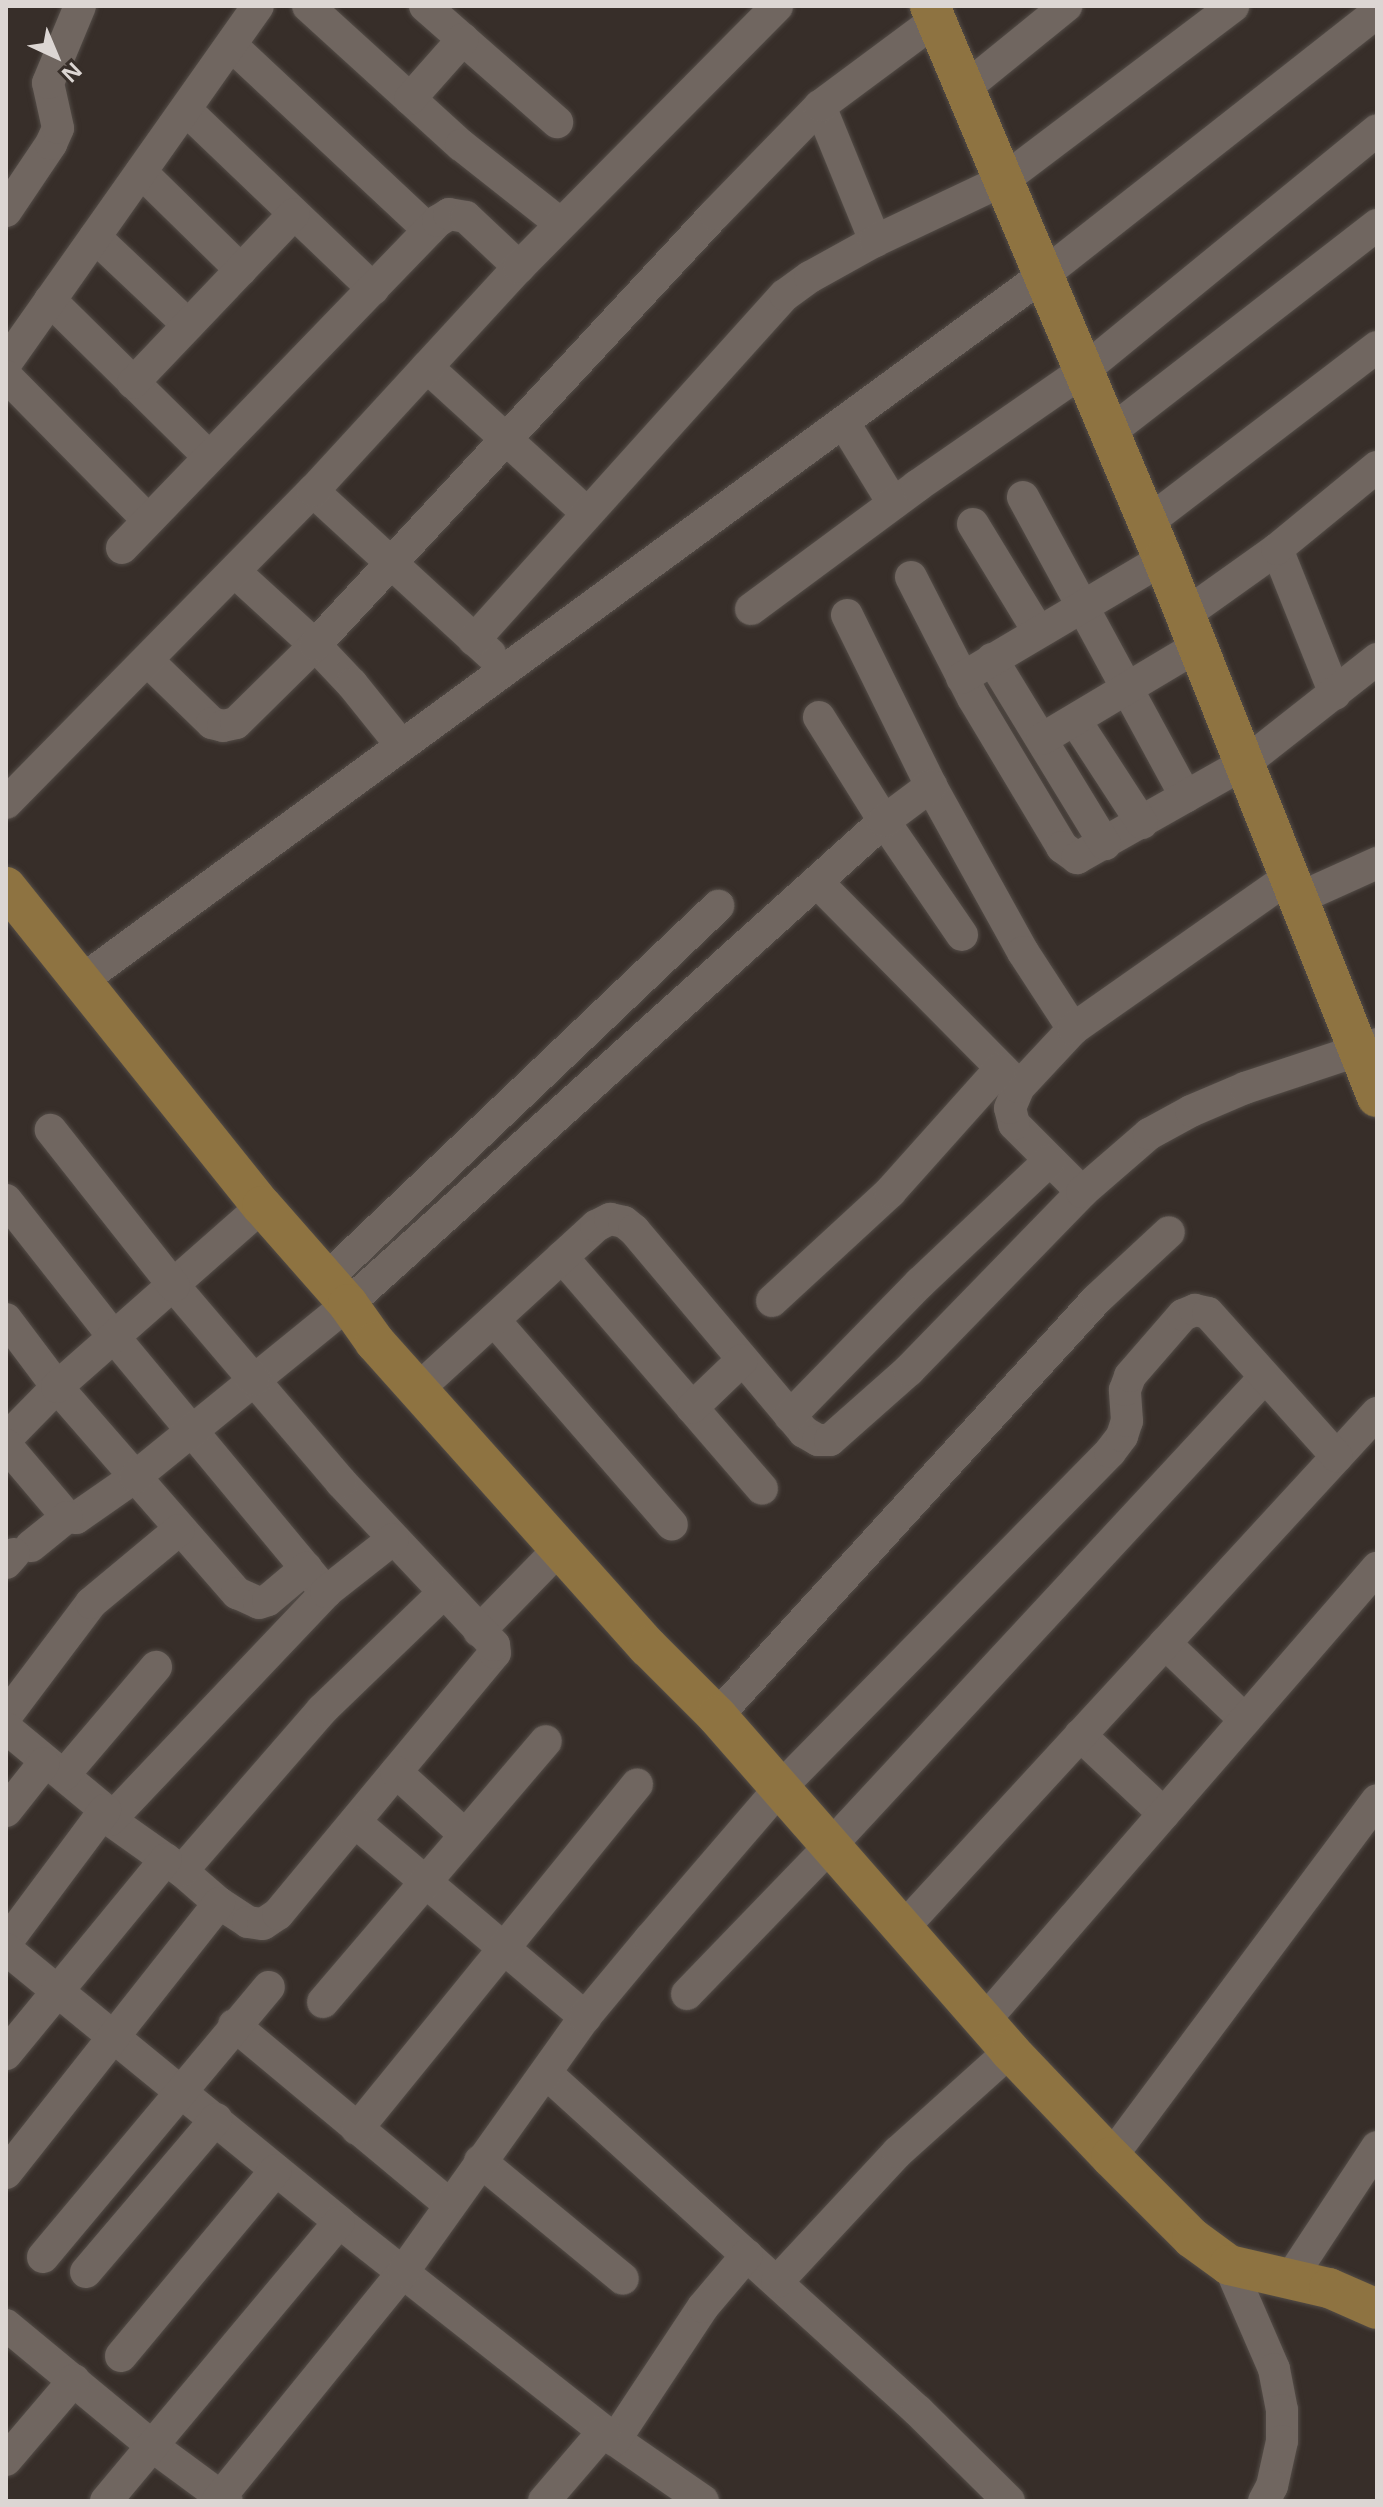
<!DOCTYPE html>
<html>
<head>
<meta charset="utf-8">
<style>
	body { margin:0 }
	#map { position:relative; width:1383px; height:2507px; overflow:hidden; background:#372e29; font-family:"Open Sans",sans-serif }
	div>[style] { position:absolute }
	.roads { filter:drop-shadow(0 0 2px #534c47) drop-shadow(0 0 2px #534c47) }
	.minor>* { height:32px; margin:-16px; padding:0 16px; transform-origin:16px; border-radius:16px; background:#706660 }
	.major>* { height:40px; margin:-20px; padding:0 20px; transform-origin:20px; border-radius:20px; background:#8e7341 }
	span { translate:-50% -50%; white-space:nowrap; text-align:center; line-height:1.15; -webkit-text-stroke:7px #372e29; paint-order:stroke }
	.frame { position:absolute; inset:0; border:8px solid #dcd6d3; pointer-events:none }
	.north { position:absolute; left:16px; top:16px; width:80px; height:80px; -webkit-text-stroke:6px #372e29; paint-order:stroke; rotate:136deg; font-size:22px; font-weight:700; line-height:32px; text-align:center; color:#dcd6d3 }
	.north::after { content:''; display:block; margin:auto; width:28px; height:36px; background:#dcd6d3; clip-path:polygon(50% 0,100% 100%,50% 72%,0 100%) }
</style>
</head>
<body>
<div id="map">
	<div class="roads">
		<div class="minor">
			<i style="left:308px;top:6px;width:207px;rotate:42.3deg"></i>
			<i style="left:461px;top:145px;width:127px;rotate:38.3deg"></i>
			<i style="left:425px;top:6px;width:176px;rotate:41.3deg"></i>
			<i style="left:231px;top:45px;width:271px;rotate:43.1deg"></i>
			<i style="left:964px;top:89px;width:132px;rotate:-39.1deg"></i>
			<i style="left:410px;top:99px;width:80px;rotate:-48.5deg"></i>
			<i style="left:820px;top:106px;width:146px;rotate:67.8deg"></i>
			<i style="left:186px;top:110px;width:259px;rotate:43.7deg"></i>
			<i style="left:141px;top:172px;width:140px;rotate:44.4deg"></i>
			<i style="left:6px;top:211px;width:81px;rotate:-56.1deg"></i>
			<i style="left:51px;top:144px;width:17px;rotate:-66deg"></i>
			<i style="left:58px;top:128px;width:46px;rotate:-102.5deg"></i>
			<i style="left:48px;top:83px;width:83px;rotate:-67.4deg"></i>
			<i style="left:95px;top:237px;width:128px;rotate:43.4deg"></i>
			<i style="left:50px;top:300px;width:223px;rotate:44.6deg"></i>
			<i style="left:6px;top:363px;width:437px;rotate:-54.8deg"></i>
			<i style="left:427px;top:367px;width:215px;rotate:42.4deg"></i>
			<i style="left:6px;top:376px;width:202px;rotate:45.4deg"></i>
			<i style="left:133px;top:383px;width:233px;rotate:-46.4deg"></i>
			<i style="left:844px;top:423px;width:94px;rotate:58.5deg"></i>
			<i style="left:1110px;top:432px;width:338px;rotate:-37.8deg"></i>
			<i style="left:313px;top:491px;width:241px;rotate:42.6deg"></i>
			<i style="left:1023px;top:497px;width:341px;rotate:61.5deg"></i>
			<i style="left:1148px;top:522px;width:288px;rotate:-37.4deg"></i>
			<i style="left:973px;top:524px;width:125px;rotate:58.7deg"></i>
			<i style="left:122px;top:548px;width:455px;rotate:-46deg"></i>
			<i style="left:438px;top:221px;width:13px;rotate:-32deg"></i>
			<i style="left:449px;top:214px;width:17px;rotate:10deg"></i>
			<i style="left:466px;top:217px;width:73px;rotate:43.3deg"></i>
			<i style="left:1277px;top:549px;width:156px;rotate:68.2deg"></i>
			<i style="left:235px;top:572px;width:108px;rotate:42.4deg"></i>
			<i style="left:315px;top:645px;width:54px;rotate:46.5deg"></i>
			<i style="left:352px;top:684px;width:78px;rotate:51.2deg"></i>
			<i style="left:911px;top:577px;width:136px;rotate:62.9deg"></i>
			<i style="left:973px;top:698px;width:174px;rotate:59.1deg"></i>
			<i style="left:1062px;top:847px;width:19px;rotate:36deg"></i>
			<i style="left:1077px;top:858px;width:193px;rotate:-29.5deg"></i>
			<i style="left:1245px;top:763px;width:168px;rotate:-38.2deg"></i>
			<i style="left:751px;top:609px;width:207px;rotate:-36.5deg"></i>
			<i style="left:917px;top:486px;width:202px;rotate:-34.7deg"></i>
			<i style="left:1083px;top:371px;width:380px;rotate:-39.3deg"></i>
			<i style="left:1186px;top:614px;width:112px;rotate:-35.5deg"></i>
			<i style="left:1277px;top:549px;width:129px;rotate:-39.4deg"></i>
			<i style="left:847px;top:615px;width:191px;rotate:63.8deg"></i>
			<i style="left:931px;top:786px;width:190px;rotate:61deg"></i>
			<i style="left:1023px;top:952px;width:92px;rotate:57deg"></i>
			<i style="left:474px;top:640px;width:464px;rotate:-48deg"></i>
			<i style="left:785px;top:295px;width:31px;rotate:-36deg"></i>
			<i style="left:810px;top:277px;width:74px;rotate:-29deg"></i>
			<i style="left:875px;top:241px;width:140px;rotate:-25.3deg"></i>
			<i style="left:1002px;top:181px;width:290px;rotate:-37.1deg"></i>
			<i style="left:992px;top:659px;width:217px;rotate:58.6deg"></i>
			<i style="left:148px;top:661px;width:89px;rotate:44.1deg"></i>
			<i style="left:212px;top:723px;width:11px;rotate:15deg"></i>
			<i style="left:223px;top:726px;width:13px;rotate:-13deg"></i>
			<i style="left:236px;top:723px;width:111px;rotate:-44.6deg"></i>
			<i style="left:315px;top:645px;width:588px;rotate:-47.14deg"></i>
			<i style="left:715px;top:214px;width:151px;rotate:-45.8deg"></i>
			<i style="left:820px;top:106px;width:144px;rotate:-36.6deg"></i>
			<i style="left:962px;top:678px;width:234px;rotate:-30.6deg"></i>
			<i style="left:819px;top:717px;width:123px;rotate:58deg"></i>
			<i style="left:884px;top:821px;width:138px;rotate:55.6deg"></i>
			<i style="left:1075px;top:720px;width:123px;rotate:57deg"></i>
			<i style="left:1042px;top:739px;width:182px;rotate:-30.8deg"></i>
			<i style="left:6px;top:803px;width:438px;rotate:-45.5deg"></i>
			<i style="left:313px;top:491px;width:304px;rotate:-47.4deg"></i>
			<i style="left:519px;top:267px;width:367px;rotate:-45.3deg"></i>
			<i style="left:817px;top:882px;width:284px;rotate:45.3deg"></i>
			<i style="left:1297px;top:899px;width:88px;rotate:-24.2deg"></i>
			<i style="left:81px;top:981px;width:1192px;rotate:-36.26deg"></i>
			<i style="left:1042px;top:276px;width:427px;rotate:-38.2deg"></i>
			<i style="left:1082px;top:1192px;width:96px;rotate:-135deg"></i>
			<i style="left:1014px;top:1124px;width:16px;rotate:-104deg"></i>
			<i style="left:1010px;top:1108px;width:23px;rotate:-67deg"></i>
			<i style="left:1019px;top:1087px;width:79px;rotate:-47deg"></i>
			<i style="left:1073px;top:1029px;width:263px;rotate:-35.1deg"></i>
			<i style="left:6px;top:1200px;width:174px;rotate:51.8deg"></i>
			<i style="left:114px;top:1337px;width:332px;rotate:50.3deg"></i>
			<i style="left:562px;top:1257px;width:306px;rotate:49.2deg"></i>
			<i style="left:325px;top:1280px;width:543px;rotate:-43.58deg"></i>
			<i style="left:772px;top:1301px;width:161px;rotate:-42.7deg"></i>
			<i style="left:890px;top:1192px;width:165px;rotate:-48.2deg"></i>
			<i style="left:6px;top:1319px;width:85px;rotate:53.1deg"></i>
			<i style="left:57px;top:1387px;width:274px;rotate:48.9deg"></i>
			<i style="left:237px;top:1593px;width:24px;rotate:24deg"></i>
			<i style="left:259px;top:1603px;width:9px;rotate:-18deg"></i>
			<i style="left:268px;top:1600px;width:50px;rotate:-40.1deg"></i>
			<i style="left:494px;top:1320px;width:271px;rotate:49deg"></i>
			<i style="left:417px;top:1390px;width:243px;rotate:-42.5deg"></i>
			<i style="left:596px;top:1226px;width:16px;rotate:-27deg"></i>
			<i style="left:610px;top:1219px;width:14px;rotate:12deg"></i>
			<i style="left:624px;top:1222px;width:13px;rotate:39deg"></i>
			<i style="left:634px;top:1230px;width:264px;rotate:49.9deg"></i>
			<i style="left:804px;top:1432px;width:16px;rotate:30deg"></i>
			<i style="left:818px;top:1440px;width:12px"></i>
			<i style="left:830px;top:1440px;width:106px;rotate:-41.5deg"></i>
			<i style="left:909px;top:1370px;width:248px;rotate:-45.8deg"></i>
			<i style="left:1082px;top:1192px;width:89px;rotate:-40.9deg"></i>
			<i style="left:1149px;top:1134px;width:48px;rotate:-28.7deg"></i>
			<i style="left:1191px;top:1111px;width:59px;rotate:-23.1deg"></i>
			<i style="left:1245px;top:1088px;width:139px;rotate:-18.4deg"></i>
			<i style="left:692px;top:1408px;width:69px;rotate:-43.8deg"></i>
			<i style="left:790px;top:1416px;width:186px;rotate:-45.7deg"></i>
			<i style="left:920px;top:1283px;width:178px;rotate:-43.4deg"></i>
			<i style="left:6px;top:1439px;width:73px;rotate:-45.6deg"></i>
			<i style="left:57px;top:1387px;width:273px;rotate:-41.4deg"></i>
			<i style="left:6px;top:1445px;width:94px;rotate:49.7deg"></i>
			<i style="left:67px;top:1517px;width:9px;rotate:6deg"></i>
			<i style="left:76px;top:1518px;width:72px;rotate:-34.8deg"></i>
			<i style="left:135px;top:1477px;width:274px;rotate:-39.1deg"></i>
			<i style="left:348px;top:1304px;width:722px;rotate:-42.02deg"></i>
			<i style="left:884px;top:821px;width:59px;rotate:-36.7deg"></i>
			<i style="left:31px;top:1546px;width:46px;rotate:-38.9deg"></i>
			<i style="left:6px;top:1563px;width:12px;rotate:-48deg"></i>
			<i style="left:479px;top:1631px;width:116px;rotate:-45.7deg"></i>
			<i style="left:1165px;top:1643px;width:111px;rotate:43.9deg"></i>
			<i style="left:6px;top:1716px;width:141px;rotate:-53deg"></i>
			<i style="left:91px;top:1603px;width:114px;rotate:-39.7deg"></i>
			<i style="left:717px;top:1716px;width:564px;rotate:-47.66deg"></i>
			<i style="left:1097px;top:1299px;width:98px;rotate:-42.9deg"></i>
			<i style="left:6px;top:1728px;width:129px;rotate:39.6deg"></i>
			<i style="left:105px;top:1810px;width:11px;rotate:63deg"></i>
			<i style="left:110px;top:1820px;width:88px;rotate:35.3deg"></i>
			<i style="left:182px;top:1871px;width:49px;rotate:40.9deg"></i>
			<i style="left:219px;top:1903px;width:35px;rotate:33deg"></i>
			<i style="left:248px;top:1922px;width:15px;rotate:8deg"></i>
			<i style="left:263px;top:1924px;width:18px;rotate:-34deg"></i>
			<i style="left:278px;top:1914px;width:339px;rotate:-50.3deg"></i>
			<i style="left:495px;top:1653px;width:8px;rotate:-97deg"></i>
			<i style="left:494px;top:1645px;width:224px;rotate:-133.2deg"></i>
			<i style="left:341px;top:1482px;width:134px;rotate:-130.5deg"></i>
			<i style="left:254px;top:1380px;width:123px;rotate:-130.4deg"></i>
			<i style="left:174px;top:1286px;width:199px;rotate:-128.3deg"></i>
			<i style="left:1080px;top:1735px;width:115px;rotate:43.2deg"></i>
			<i style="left:396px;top:1772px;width:92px;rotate:42.4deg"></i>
			<i style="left:64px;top:1775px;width:142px;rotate:-49.6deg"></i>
			<i style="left:6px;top:1811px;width:61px;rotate:-51.6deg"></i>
			<i style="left:110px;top:1820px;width:314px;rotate:-46.5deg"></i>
			<i style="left:326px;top:1592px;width:85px;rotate:-38.3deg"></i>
			<i style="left:355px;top:1822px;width:302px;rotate:40.3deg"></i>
			<i style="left:182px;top:1871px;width:213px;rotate:-49deg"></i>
			<i style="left:322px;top:1710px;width:168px;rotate:-44deg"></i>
			<i style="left:904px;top:1927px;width:699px;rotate:-47.38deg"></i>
			<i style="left:6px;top:1943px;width:166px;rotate:-53.3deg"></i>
			<i style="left:6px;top:1949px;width:431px;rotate:39.3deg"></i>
			<i style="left:339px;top:2222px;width:352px;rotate:38.3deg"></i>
			<i style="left:615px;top:2440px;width:107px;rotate:34.7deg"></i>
			<i style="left:687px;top:1994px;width:207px;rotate:-46deg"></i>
			<i style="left:831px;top:1845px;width:638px;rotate:-47.16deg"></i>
			<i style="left:323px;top:2002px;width:343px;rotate:-49.5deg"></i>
			<i style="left:984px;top:2021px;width:600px;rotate:-49.06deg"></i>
			<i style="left:234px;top:2025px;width:278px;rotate:39.8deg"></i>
			<i style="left:6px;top:2054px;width:252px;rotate:-50.6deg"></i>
			<i style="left:546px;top:2073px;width:503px;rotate:42.26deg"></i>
			<i style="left:918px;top:2411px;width:128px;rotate:44.7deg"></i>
			<i style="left:357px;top:2129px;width:444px;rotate:-50.9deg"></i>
			<i style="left:1111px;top:2157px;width:445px;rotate:-53.3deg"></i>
			<i style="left:480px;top:2161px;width:185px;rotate:39.5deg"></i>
			<i style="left:6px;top:2173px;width:344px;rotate:-51.7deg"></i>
			<i style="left:43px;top:2257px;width:352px;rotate:-50.1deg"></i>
			<i style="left:1229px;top:2265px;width:113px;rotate:66.6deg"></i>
			<i style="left:1274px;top:2369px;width:42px;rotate:79deg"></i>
			<i style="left:1282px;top:2410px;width:31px;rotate:90deg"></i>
			<i style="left:1282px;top:2441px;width:46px;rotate:102.5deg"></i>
			<i style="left:1272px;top:2486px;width:17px;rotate:118deg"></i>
			<i style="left:86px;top:2272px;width:201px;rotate:-49.6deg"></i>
			<i style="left:1290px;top:2279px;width:158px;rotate:-56.6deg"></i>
			<i style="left:777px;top:2282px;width:178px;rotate:-47.1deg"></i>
			<i style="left:898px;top:2152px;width:151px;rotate:-42deg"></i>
			<i style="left:6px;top:2325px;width:188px;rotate:39.6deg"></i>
			<i style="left:151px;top:2445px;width:94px;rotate:36.4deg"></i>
			<i style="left:121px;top:2356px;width:242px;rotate:-50.2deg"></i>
			<i style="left:615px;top:2440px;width:159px;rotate:-56.5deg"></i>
			<i style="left:703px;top:2307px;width:68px;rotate:-49.8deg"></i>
			<i style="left:6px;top:2460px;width:105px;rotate:-49.6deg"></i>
			<i style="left:106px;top:2501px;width:363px;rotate:-50.1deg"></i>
			<i style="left:217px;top:2501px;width:295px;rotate:-50.9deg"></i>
			<i style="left:403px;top:2272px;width:313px;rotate:-54.5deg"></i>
			<i style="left:585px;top:2017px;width:102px;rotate:-50.2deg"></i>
			<i style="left:650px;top:1939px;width:199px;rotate:-49.3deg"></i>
			<i style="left:780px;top:1788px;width:471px;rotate:-45.5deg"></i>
			<i style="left:1110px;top:1452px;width:20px;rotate:-53deg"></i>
			<i style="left:1122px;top:1436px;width:16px;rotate:-72deg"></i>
			<i style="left:1127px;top:1421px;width:31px;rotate:-94deg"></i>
			<i style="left:1125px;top:1390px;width:15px;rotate:-70deg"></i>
			<i style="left:1130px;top:1376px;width:81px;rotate:-49deg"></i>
			<i style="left:1183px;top:1315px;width:13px;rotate:-23deg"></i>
			<i style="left:1195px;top:1310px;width:13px;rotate:13deg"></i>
			<i style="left:1208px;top:1313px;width:193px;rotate:48.1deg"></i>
			<i style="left:544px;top:2501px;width:92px;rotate:-49.4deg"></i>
		</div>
		<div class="major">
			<i style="left:930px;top:6px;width:600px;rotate:67.15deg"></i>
			<i style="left:1163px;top:559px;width:579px;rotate:68.31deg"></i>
			<i style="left:6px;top:887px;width:409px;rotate:51.3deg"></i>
			<i style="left:262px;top:1206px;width:130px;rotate:48.7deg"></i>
			<i style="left:348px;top:1304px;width:47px;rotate:54.6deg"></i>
			<i style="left:375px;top:1342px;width:409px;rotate:48.2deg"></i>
			<i style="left:648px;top:1647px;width:98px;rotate:45deg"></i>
			<i style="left:717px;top:1716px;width:445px;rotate:48.8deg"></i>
			<i style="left:1010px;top:2051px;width:146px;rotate:46.4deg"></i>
			<i style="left:1111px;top:2157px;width:115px;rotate:45deg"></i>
			<i style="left:1192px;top:2238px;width:46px;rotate:36.1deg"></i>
			<i style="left:1229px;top:2265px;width:103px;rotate:13deg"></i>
			<i style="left:1329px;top:2288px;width:52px;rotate:23.6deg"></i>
		</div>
	</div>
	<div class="frame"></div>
	<div class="north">N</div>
</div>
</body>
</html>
